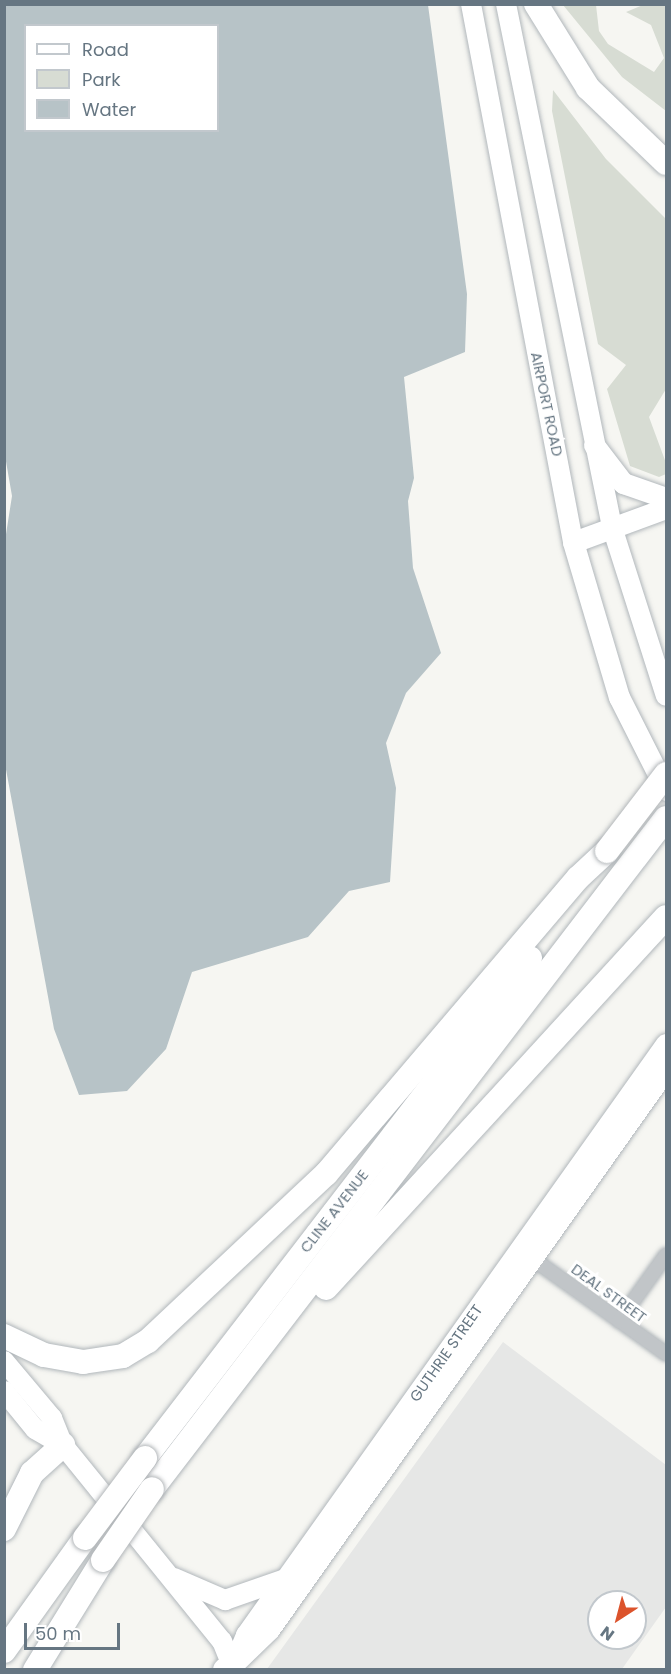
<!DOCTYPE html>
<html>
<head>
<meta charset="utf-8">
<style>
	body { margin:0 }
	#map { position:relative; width:671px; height:1674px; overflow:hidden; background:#f6f6f2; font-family:Poppins,sans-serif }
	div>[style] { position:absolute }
	.built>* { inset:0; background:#e6e7e6 }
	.green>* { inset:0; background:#d7dcd3 }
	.water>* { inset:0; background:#b7c3c7 }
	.roads { filter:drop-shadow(0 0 2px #b1b7bb) drop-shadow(0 0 2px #b1b7bb) }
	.street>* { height:14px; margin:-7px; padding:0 7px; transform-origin:7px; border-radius:7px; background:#c1c5c8 }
	.secondary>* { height:20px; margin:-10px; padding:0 10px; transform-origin:10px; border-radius:10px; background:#fff }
	.primary>* { height:21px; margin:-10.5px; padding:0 10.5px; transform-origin:10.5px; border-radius:10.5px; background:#fff }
	.highway>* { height:24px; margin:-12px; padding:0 12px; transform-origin:12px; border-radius:12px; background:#fff }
	.bridges { filter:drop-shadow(0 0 2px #b2b6b9) drop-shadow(0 0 2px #b2b6b9) }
	.highway-bridge>* { height:24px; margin:-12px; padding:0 12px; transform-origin:12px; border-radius:12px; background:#fff }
	span { translate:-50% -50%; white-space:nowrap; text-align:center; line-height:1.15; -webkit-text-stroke:6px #fff; paint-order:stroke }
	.street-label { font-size:15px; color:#667682 }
	.frame { position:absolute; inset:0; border:6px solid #667682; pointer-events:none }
	.legend { position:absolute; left:24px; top:24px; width:195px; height:108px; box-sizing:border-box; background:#fff; border:2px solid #c2c8cd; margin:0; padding:8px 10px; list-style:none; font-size:18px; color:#667682 }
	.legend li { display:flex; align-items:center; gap:12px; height:30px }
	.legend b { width:30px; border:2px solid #c2c8cd }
	.north { position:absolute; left:587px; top:1590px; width:60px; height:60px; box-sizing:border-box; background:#fff; border:2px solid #c2c8cd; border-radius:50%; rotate:216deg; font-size:16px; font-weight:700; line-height:24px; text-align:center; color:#667682 }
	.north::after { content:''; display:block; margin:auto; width:21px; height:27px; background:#dc532c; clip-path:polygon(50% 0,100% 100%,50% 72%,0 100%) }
	.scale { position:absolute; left:24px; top:1623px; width:96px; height:27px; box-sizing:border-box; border:3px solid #667682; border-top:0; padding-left:8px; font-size:18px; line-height:21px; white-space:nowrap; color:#667682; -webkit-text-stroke:4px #fff; paint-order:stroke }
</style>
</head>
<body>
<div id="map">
	<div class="built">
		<i style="clip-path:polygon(evenodd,503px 1342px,666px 1465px,666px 1607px,622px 1669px,267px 1669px,503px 1342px,599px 1602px,635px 1602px,635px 1638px,599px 1638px,599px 1602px)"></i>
	</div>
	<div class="green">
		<i style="clip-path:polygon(563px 5px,596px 5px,599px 31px,608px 44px,654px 72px,664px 58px,651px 25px,626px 12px,643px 5px,666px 5px,666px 111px,622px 77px)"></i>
		<i style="clip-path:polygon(553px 90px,606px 159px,666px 219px,666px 389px,649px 417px,666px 463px,666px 474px,659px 477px,630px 466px,607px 389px,626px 365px,598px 344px,552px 111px)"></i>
	</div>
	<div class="water">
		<i style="clip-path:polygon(evenodd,5px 4px,428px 5px,467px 294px,465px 352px,404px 377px,414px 478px,408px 501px,413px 568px,441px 653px,406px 693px,386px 743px,396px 788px,390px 882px,349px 891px,308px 937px,192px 972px,166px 1049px,127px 1091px,79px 1095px,54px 1029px,5px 764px,4px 547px,12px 496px,4px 450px,5px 4px,26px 26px,218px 26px,218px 130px,26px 130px,26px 26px)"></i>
	</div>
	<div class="roads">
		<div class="street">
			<i style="left:533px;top:1259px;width:163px;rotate:35.5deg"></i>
			<i style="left:619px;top:1321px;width:81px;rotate:-54.5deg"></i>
		</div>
		<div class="secondary">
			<i style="left:471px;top:4px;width:548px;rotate:79.26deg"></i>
			<i style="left:506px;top:4px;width:534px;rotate:78.54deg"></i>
			<i style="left:612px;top:527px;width:177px;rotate:72.3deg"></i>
			<i style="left:4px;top:1361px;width:75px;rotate:49.9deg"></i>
			<i style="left:52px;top:1418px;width:29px;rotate:68deg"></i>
			<i style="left:63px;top:1445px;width:252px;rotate:51deg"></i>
			<i style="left:222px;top:1641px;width:31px;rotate:68deg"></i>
			<i style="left:4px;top:1391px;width:49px;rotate:50.8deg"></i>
			<i style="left:35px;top:1429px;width:32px;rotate:30deg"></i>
			<i style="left:174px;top:1578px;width:56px;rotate:23.3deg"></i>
			<i style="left:225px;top:1600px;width:64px;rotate:-19.3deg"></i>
			<i style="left:237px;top:1662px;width:46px;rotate:-44.1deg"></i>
			<i style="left:270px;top:1630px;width:685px;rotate:-54.69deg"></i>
			<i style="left:233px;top:1666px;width:34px;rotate:-67deg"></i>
			<i style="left:246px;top:1635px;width:725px;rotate:-54.6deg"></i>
		</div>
		<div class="primary">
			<i style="left:594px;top:445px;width:48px;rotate:52.7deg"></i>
			<i style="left:623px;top:483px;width:46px;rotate:19.2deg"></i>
			<i style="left:666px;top:508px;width:99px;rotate:159.9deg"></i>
			<i style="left:573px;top:542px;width:162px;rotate:73.5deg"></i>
			<i style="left:619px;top:697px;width:104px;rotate:63.2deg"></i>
		</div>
		<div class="highway">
			<i style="left:536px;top:4px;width:99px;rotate:58.2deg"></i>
			<i style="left:588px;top:88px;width:108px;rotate:43.9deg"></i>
			<i style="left:326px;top:1288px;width:503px;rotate:-47.5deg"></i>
			<i style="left:4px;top:1336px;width:44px;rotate:25.4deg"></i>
			<i style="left:44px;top:1355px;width:40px;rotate:10deg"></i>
			<i style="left:83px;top:1362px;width:40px;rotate:-8.5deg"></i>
			<i style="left:123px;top:1356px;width:29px;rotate:-31deg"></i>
			<i style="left:148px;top:1341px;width:244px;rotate:-43.2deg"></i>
			<i style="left:326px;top:1174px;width:389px;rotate:-49.6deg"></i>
			<i style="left:578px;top:878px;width:40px;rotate:-43deg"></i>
			<i style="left:145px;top:1458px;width:631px;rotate:-52.4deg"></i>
			<i style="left:152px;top:1489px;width:845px;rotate:-52.55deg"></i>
			<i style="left:4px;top:1529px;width:63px;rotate:-63.4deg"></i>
			<i style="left:32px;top:1473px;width:42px;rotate:-42.1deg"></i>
			<i style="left:4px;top:1651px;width:139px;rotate:-54.4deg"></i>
			<i style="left:35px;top:1670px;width:129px;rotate:-58.3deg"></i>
			<i style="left:225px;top:1670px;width:9px;rotate:-27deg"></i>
		</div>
	</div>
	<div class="bridges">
		<div class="highway-bridge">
			<i style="left:607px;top:851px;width:97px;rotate:-52.5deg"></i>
			<i style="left:85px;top:1538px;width:100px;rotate:-53.1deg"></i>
			<i style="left:103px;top:1560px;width:86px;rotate:-55.4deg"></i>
		</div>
	</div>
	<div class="street-label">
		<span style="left:547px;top:404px;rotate:78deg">AIRPORT ROAD</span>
		<span style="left:334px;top:1211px;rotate:-52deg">CLINE AVENUE</span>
		<span style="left:609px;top:1293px;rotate:36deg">DEAL STREET</span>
		<span style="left:446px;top:1353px;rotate:-55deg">GUTHRIE STREET</span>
	</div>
	<div class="frame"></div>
	<ul class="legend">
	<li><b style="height:8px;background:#fff"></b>Road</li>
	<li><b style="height:16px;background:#d7dcd3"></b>Park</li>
	<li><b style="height:16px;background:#b7c3c7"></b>Water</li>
	</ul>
	<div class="north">N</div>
	<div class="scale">50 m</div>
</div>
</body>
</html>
